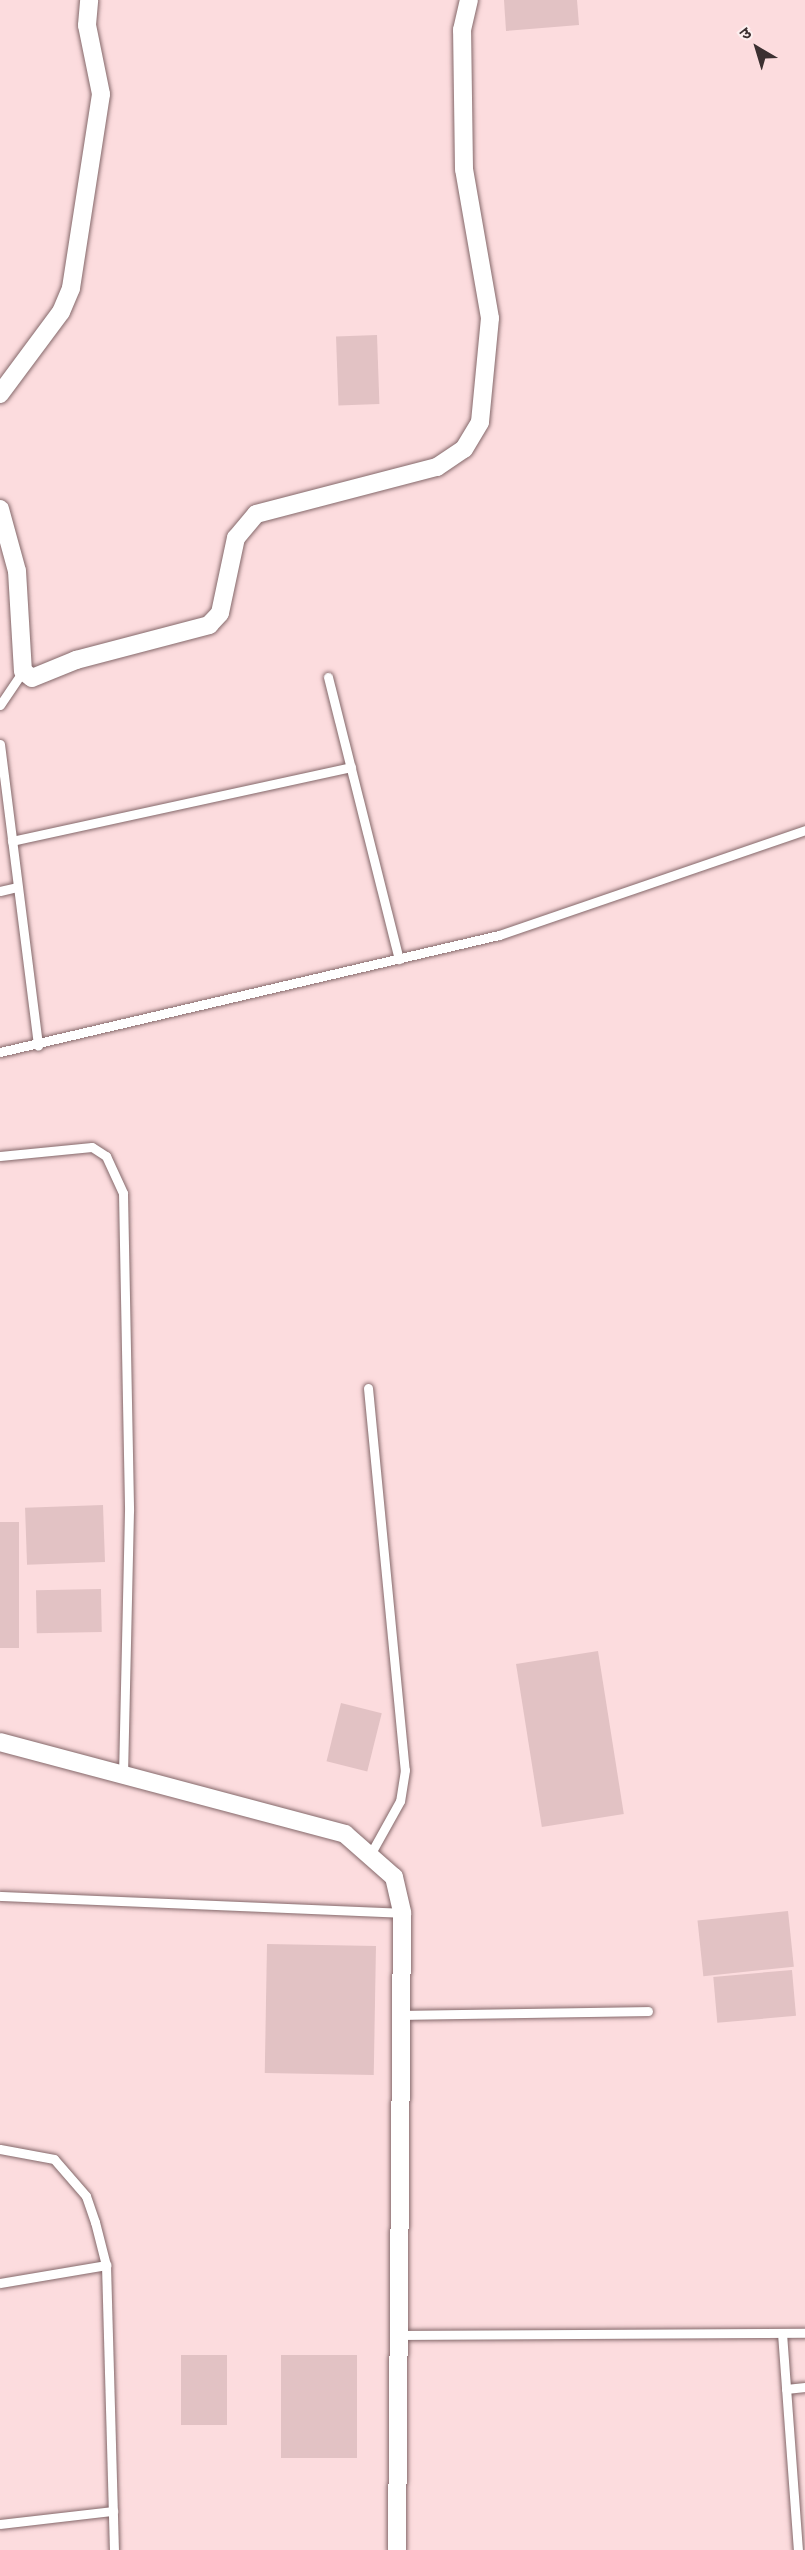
<!DOCTYPE html>
<html>
<head>
<meta charset="utf-8">
<style>
	body { margin:0 }
	#map { position:relative; width:805px; height:2550px; overflow:hidden; background:#fcdcde; font-family:"Crimson Pro","Noto Sans Devanagari",serif }
	div>[style] { position:absolute }
	.building>* { inset:0; background:#e2c2c4; transform-origin:0 0 }
	.roads { filter:drop-shadow(0 0 2px #84686a) drop-shadow(0 0 2px #84686a) }
	.service>* { height:9px; margin:-4.5px; padding:0 4.5px; transform-origin:4.5px; border-radius:4.5px; background:#fff }
	.minor>* { height:18px; margin:-9px; padding:0 9px; transform-origin:9px; border-radius:9px; background:#fff }
	span { translate:-50% -50%; white-space:nowrap; text-align:center; line-height:1.15; -webkit-text-stroke:4.5px #fcefef; paint-order:stroke }
	.north { position:absolute; left:727px; top:18px; width:60px; height:60px; -webkit-text-stroke:4px #fcefef; paint-order:stroke; rotate:322deg; font-size:16px; font-weight:700; line-height:24px; text-align:center; color:#3c3031 }
	.north::after { content:''; display:block; margin:auto; width:21px; height:27px; background:#3c3031; clip-path:polygon(50% 0,100% 100%,50% 72%,0 100%) }
</style>
</head>
<body>
<div id="map">
	<div class="building">
		<i style="clip-path:polygon(504px 0,577px 0,579px 25px,506px 31px)"></i>
		<i style="left:377px;top:335px;width:69px;height:41px;rotate:88deg"></i>
		<i style="left:103px;top:1505px;width:57px;height:78px;rotate:88deg"></i>
		<i style="left:0;top:1522px;width:19px;height:126px"></i>
		<i style="left:101px;top:1589px;width:43px;height:65px;rotate:89deg"></i>
		<i style="left:598px;top:1651px;width:165px;height:83px;rotate:81deg"></i>
		<i style="left:341px;top:1703px;width:42px;height:60px;rotate:14deg"></i>
		<i style="left:788px;top:1911px;width:56px;height:91px;rotate:84deg"></i>
		<i style="left:267px;top:1944px;width:109px;height:129px;rotate:1deg"></i>
		<i style="left:792px;top:1970px;width:46px;height:79px;rotate:85deg"></i>
		<i style="left:181px;top:2355px;width:46px;height:70px"></i>
		<i style="left:281px;top:2355px;width:76px;height:103px"></i>
	</div>
	<div class="roads">
		<div class="service">
			<i style="left:328px;top:677px;width:291px;rotate:75.9deg"></i>
			<i style="left:0;top:705px;width:41px;rotate:-55.9deg"></i>
			<i style="left:0;top:744px;width:304px;rotate:82.8deg"></i>
			<i style="left:12px;top:841px;width:347px;rotate:-12.3deg"></i>
			<i style="left:0;top:891px;width:17px;rotate:-13deg"></i>
			<i style="left:0;top:1052px;width:513px;rotate:-13.2deg"></i>
			<i style="left:499px;top:935px;width:324px;rotate:-18.9deg"></i>
			<i style="left:0;top:1156px;width:92px;rotate:-5.6deg"></i>
			<i style="left:92px;top:1147px;width:17px;rotate:33deg"></i>
			<i style="left:106px;top:1156px;width:41px;rotate:65.3deg"></i>
			<i style="left:123px;top:1193px;width:318px;rotate:88.9deg"></i>
			<i style="left:129px;top:1511px;width:262px;rotate:91.3deg"></i>
			<i style="left:368px;top:1388px;width:384px;rotate:84.5deg"></i>
			<i style="left:405px;top:1770px;width:31px;rotate:99deg"></i>
			<i style="left:400px;top:1801px;width:60px;rotate:119.1deg"></i>
			<i style="left:0;top:1896px;width:402px;rotate:2.4deg"></i>
			<i style="left:402px;top:2015px;width:246px;rotate:-0.9deg"></i>
			<i style="left:0;top:2149px;width:55px;rotate:10.5deg"></i>
			<i style="left:54px;top:2159px;width:49px;rotate:49.1deg"></i>
			<i style="left:86px;top:2196px;width:28px;rotate:71deg"></i>
			<i style="left:95px;top:2222px;width:44px;rotate:75.7deg"></i>
			<i style="left:106px;top:2265px;width:285px;rotate:88.4deg"></i>
			<i style="left:0;top:2283px;width:108px;rotate:-9.6deg"></i>
			<i style="left:782px;top:2333px;width:218px;rotate:85.8deg"></i>
			<i style="left:399px;top:2335px;width:406px;rotate:-0.3deg"></i>
			<i style="left:786px;top:2389px;width:19px;rotate:-6deg"></i>
			<i style="left:0;top:2524px;width:114px;rotate:-6.6deg"></i>
		</div>
		<div class="minor">
			<i style="left:0;top:394px;width:102px;rotate:-53.4deg"></i>
			<i style="left:61px;top:312px;width:26px;rotate:-67deg"></i>
			<i style="left:71px;top:288px;width:196px;rotate:-81.2deg"></i>
			<i style="left:101px;top:94px;width:70px;rotate:-101.5deg"></i>
			<i style="left:87px;top:25px;width:25px;rotate:-85deg"></i>
			<i style="left:0;top:509px;width:64px;rotate:74.7deg"></i>
			<i style="left:17px;top:571px;width:100px;rotate:86.6deg"></i>
			<i style="left:23px;top:671px;width:11px;rotate:38deg"></i>
			<i style="left:32px;top:678px;width:48px;rotate:-22.2deg"></i>
			<i style="left:76px;top:660px;width:138px;rotate:-14.7deg"></i>
			<i style="left:209px;top:625px;width:16px;rotate:-47deg"></i>
			<i style="left:220px;top:613px;width:77px;rotate:-78deg"></i>
			<i style="left:236px;top:538px;width:31px;rotate:-50deg"></i>
			<i style="left:256px;top:514px;width:187px;rotate:-14.6deg"></i>
			<i style="left:437px;top:467px;width:32px;rotate:-34deg"></i>
			<i style="left:464px;top:449px;width:31px;rotate:-59deg"></i>
			<i style="left:480px;top:422px;width:104px;rotate:-84.5deg"></i>
			<i style="left:490px;top:318px;width:151px;rotate:-99.9deg"></i>
			<i style="left:464px;top:169px;width:139px;rotate:-90.8deg"></i>
			<i style="left:462px;top:30px;width:31px;rotate:-77deg"></i>
			<i style="left:0;top:1742px;width:357px;rotate:14.9deg"></i>
			<i style="left:345px;top:1834px;width:65px;rotate:41.3deg"></i>
			<i style="left:394px;top:1877px;width:37px;rotate:77deg"></i>
			<i style="left:402px;top:1913px;width:637px;rotate:90.45deg"></i>
		</div>
	</div>
	<div class="north">उ</div>
</div>
</body>
</html>
